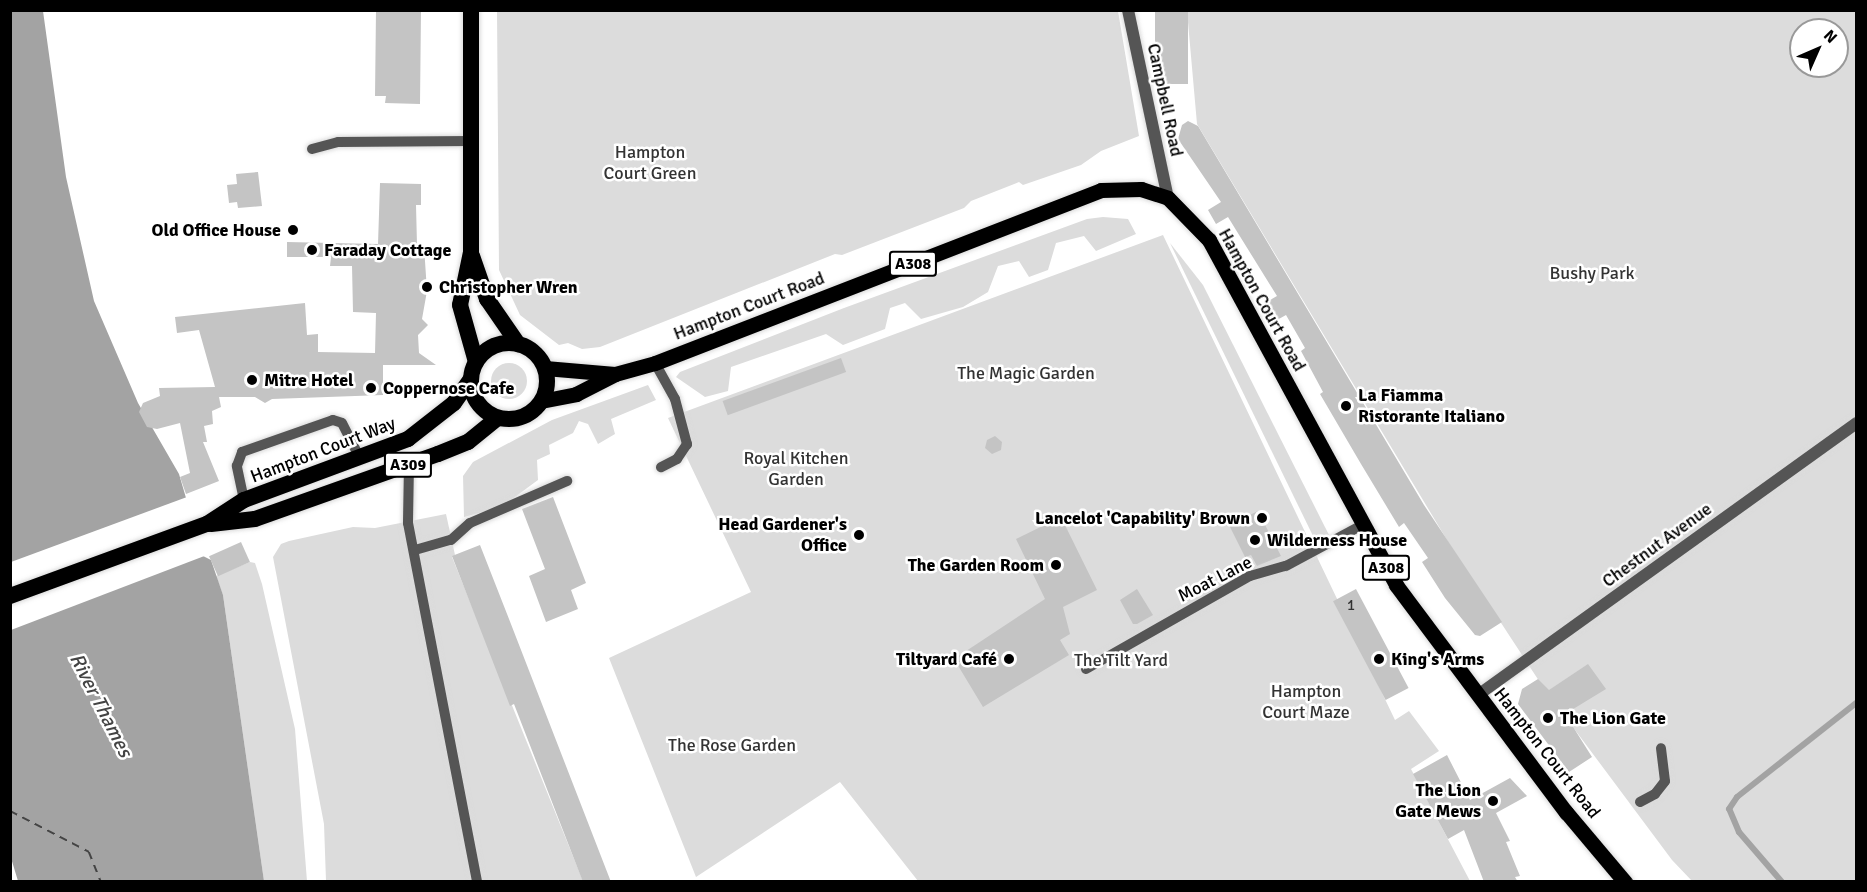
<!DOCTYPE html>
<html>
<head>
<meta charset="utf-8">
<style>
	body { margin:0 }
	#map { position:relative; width:1867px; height:892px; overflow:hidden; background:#fff; font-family:Signika,sans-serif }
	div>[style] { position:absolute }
	.green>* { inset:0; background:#dcdcdc }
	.round { border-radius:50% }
	.water>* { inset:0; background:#a3a3a3 }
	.pier>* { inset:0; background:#fff }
	.stream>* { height:6px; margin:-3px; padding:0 3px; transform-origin:3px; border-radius:3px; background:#a3a3a3 }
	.ferry>* { height:1.5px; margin-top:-0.75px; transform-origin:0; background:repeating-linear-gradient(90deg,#444 0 8px,transparent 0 14px) }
	.building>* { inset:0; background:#c4c4c4; transform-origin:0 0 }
	.roads { filter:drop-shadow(0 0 2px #dbdbdb) drop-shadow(0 0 2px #dbdbdb) }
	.service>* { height:10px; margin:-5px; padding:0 5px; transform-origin:5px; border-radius:5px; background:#555 }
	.minor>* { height:12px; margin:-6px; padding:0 6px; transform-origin:6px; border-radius:6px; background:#555 }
	.primary>* { height:15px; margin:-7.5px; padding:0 7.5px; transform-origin:7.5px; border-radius:7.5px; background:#000 }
	.trunk>* { height:16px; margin:-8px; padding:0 8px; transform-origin:8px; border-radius:8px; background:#000 }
	.trunk>.ring { margin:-8px; padding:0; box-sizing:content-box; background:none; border:16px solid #000; border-radius:50% }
	.dots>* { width:16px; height:16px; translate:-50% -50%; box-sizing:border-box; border:3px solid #fff; border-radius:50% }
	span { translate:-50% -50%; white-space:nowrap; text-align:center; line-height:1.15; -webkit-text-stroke:5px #fff; paint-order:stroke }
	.number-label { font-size:15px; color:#313131 }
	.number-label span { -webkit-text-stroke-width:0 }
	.shield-label span { padding:2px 4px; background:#fff; border:2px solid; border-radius:4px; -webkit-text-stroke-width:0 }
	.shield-label { font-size:16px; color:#000; font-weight:700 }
	.street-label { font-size:18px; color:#000 }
	.park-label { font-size:18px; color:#333 }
	.poi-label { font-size:18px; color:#000; font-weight:700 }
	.right { translate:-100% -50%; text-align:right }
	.left { translate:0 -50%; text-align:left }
	.water-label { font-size:20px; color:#444; font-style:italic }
	.frame { position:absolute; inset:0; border:12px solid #000; pointer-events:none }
	.north { position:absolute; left:1789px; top:18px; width:60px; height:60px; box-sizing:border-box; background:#fff; border:2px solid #999; border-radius:50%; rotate:45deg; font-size:16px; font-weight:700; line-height:24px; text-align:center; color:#000 }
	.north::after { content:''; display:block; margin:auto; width:21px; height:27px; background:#000; clip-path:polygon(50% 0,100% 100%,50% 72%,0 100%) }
</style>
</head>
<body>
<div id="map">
	<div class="green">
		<i style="clip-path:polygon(497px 11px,1118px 11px,1139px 136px,1101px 151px,1081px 165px,1023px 185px,1019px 182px,971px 201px,964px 208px,842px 255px,835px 254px,600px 347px,582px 349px,568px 343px,559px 345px,520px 315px,499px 270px)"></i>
		<i style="clip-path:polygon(evenodd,1187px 11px,1856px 11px,1856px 881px,1692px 881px,1672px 860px,1543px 687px,1450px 545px,1197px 124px,1187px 11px,1801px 30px,1837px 30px,1837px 66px,1801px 66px,1801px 30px)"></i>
		<i style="clip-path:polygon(1103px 217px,1128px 219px,1136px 234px,1096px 251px,1084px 236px,1056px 243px,1048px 270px,1029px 277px,1019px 261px,998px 266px,988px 292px,963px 307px,921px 319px,905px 303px,890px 308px,885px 329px,843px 345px,826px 334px,731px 367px,728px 391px,705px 397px,676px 377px,680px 372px,844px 308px,1087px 219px)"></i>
		<i style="clip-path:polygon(1163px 235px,1395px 720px,1409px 711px,1439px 751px,1411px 769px,1470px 881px,918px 881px,840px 782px,696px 877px,609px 658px,751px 592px,668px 418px)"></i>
		<i style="clip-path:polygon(1170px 243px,1203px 285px,1329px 535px,1315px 540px)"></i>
		<i class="round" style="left:491px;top:363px;width:36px;height:36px"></i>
		<i style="clip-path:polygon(648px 385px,656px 400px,611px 419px,615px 434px,598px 444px,588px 424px,579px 421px,573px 433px,549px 445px,550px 454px,537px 460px,538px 480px,501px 507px,464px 517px,463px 476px,473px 462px,552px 420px)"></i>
		<i style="clip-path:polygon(446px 514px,455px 555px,452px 557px,583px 881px,326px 881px,324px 824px,273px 557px,281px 544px,289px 541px,353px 527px,375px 528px)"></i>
		<i style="clip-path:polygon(250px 562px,255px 563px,262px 584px,295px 729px,307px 881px,264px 881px,223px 595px,216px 576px)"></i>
	</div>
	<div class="water">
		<i style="clip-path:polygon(10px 11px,43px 11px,66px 177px,94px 301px,138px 403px,179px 474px,203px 556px,211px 560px,223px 595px,264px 881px,18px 881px,11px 858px)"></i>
	</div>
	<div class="pier">
		<i style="clip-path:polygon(187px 497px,207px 555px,11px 630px,11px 562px)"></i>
	</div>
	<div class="stream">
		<i style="left:1782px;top:882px;width:66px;rotate:-130.7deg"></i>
		<i style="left:1739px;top:832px;width:25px;rotate:-113deg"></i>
		<i style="left:1729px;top:809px;width:14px;rotate:-56deg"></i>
		<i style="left:1737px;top:797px;width:152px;rotate:-38.3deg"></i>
	</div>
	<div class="ferry">
		<i style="left:10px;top:811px;width:89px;rotate:27.4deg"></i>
		<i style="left:89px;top:852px;width:32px;rotate:68deg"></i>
	</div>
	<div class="building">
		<i style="clip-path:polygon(376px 10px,421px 10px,420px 104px,385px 103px,386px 96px,375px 96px)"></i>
		<i style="left:1155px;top:10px;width:33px;height:74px"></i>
		<i style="clip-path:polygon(1188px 121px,1198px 126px,1424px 505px,1502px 622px,1480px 636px,1475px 635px,1445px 598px,1422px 562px,1428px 558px,1404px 523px,1399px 527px,1361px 464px,1320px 394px,1323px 392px,1301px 351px,1305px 348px,1286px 315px,1277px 320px,1268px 301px,1277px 296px,1236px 230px,1228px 217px,1216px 224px,1208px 210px,1221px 202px,1178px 139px,1182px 125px)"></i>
		<i style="clip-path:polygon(258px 172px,262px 206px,238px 208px,237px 202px,229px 203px,227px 185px,237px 184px,236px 174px)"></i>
		<i style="clip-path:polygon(380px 183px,421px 184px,421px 205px,416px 205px,417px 245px,424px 246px,427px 291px,422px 319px,428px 325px,418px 335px,419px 353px,436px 365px,383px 365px,383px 395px,272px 399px,265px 403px,255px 397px,219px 397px,221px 407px,212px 411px,213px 424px,204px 426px,207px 442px,203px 442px,219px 481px,186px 494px,180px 477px,190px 473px,180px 423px,157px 429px,147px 427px,139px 412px,143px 403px,160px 396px,159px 388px,215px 387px,199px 330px,177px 333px,175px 317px,305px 303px,307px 335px,318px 334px,318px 352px,375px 353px,376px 313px,353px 312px,352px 266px,330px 266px,331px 257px,287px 257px,287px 242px,378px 244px)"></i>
		<i style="left:841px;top:358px;width:15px;height:126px;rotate:70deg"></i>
		<i style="clip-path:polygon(995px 436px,1002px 442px,1001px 450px,992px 454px,985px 448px,987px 440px)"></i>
		<i style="clip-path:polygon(553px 497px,586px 583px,571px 590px,578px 609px,546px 622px,529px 576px,545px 569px,522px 509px)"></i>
		<i style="clip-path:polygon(1258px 511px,1281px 556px,1257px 566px,1251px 555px,1245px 557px,1229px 525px)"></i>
		<i style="clip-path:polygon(1061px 517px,1097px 590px,1063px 607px,1070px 634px,1060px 640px,1069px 655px,983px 707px,954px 659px,1045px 599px,1016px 539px)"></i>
		<i style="left:241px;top:542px;width:22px;height:35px;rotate:66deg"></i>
		<i style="clip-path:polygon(480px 545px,509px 619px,611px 882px,583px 882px,514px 704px,510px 706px,452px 556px)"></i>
		<i style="clip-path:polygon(1137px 589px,1153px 615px,1137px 624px,1133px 624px,1120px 600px)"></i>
		<i style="left:1356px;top:589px;width:112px;height:26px;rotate:62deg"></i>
		<i style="clip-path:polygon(1588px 664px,1606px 689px,1565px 714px,1592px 757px,1569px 772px,1518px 704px,1522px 689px,1538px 679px,1549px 690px)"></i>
		<i style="clip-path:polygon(1447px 755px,1470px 800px,1510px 778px,1527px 796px,1496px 813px,1510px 841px,1506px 842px,1520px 876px,1515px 877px,1518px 882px,1484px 882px,1464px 830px,1448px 839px,1413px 774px)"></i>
	</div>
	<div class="roads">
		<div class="service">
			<i style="left:312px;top:149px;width:27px;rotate:-15deg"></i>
			<i style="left:338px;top:142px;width:133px;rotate:-0.4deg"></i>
			<i style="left:655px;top:363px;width:41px;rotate:60.9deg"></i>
			<i style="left:675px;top:399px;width:47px;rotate:75.1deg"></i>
			<i style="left:687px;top:444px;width:18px;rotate:124deg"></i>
			<i style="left:677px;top:459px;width:18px;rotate:153deg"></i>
			<i style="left:409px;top:464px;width:59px;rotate:91deg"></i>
			<i style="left:408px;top:523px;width:366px;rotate:79.1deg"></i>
			<i style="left:244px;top:500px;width:35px;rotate:-102deg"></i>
			<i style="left:237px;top:466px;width:15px;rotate:-70deg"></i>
			<i style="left:242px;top:452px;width:96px;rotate:-19.4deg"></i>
			<i style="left:333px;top:420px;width:9px;rotate:18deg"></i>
			<i style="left:342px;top:423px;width:39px;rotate:63deg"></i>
			<i style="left:415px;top:550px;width:37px;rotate:-16deg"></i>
			<i style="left:451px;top:540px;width:25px;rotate:-42deg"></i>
			<i style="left:470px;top:523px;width:106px;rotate:-23.4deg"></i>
			<i style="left:1086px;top:669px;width:189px;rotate:-29.6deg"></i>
			<i style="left:1250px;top:576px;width:37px;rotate:-16deg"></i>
			<i style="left:1286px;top:566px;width:86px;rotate:-28.3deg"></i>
			<i style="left:1640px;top:802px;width:17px;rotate:-28deg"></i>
			<i style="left:1655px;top:794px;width:16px;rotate:-52deg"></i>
			<i style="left:1665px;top:781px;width:33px;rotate:-97deg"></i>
		</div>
		<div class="minor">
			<i style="left:1128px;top:10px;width:192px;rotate:78deg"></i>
			<i style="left:1478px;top:695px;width:466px;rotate:-35.7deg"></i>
		</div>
		<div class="primary">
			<i style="left:545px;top:368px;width:70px;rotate:4.9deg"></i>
			<i style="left:615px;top:374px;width:41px;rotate:-15.4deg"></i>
			<i style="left:655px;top:363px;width:478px;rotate:-21.2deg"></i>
			<i style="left:1101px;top:190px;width:40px;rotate:-1.4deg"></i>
			<i style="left:1141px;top:189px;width:28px;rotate:18deg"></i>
			<i style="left:1168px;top:198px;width:59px;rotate:45.7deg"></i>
			<i style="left:1209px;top:240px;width:392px;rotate:61.5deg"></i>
			<i style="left:1396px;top:585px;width:284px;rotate:53.2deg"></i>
			<i style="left:1566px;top:812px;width:92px;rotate:49.9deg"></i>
			<i style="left:541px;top:401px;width:36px;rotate:-11deg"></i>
			<i style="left:576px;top:394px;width:44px;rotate:-27.1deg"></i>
		</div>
		<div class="trunk">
			<i style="left:471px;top:10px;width:242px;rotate:90deg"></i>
			<i style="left:471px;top:252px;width:54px;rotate:101.7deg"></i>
			<i style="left:460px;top:305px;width:59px;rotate:74.3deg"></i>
			<i style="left:472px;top:256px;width:46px;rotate:70.8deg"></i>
			<i style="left:487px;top:299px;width:55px;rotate:55.4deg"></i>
			<i class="ring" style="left:471px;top:343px;width:60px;height:60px"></i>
			<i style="left:211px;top:524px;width:44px;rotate:-6.5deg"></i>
			<i style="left:255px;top:519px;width:194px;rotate:-19.6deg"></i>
			<i style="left:438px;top:454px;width:32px;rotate:-22deg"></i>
			<i style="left:468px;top:442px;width:38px;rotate:-39deg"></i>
			<i style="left:10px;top:596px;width:210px;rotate:-20.1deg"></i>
			<i style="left:207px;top:524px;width:44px;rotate:-33deg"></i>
			<i style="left:244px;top:500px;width:175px;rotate:-20.4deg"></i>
			<i style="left:408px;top:439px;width:58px;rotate:-38deg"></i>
			<i style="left:454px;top:403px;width:29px;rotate:-55deg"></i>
		</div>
	</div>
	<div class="dots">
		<i style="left:293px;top:230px;background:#000"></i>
		<i style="left:312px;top:250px;background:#000"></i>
		<i style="left:427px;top:287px;background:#000"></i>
		<i style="left:252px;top:380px;background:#000"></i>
		<i style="left:371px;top:388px;background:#000"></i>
		<i style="left:1346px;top:406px;background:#000"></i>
		<i style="left:1262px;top:518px;background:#000"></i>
		<i style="left:859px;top:535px;background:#000"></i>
		<i style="left:1255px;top:540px;background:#000"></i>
		<i style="left:1056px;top:565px;background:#000"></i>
		<i style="left:1009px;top:659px;background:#000"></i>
		<i style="left:1379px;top:659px;background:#000"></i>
		<i style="left:1548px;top:718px;background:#000"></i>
		<i style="left:1493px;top:801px;background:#000"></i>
	</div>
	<div class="number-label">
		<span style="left:1351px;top:606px">1</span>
	</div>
	<div class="shield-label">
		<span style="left:913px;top:264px">A308</span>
		<span style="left:408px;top:465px">A309</span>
		<span style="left:1386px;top:568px">A308</span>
	</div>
	<div class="street-label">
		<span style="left:1165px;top:100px;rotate:78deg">Campbell Road</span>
		<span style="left:1262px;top:300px;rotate:61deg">Hampton Court Road</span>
		<span style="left:749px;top:306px;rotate:-21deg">Hampton Court Road</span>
		<span style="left:323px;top:450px;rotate:-21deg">Hampton Court Way</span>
		<span style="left:1657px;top:545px;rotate:-36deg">Chestnut Avenue</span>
		<span style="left:1215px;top:579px;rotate:-27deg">Moat Lane</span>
		<span style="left:1547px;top:753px;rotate:52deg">Hampton Court Road</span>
	</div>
	<div class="park-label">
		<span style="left:650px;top:163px">Hampton<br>Court Green</span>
		<span style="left:1592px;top:273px">Bushy Park</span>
		<span style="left:1026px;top:373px">The Magic Garden</span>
		<span style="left:796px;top:469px">Royal Kitchen<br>Garden</span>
		<span style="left:1121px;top:660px">The Tilt Yard</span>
		<span style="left:1306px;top:702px">Hampton<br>Court Maze</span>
		<span style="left:732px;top:745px">The Rose Garden</span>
	</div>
	<div class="poi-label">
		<span class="right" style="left:281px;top:230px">Old Office House</span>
		<span class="left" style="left:324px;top:250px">Faraday Cottage</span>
		<span class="left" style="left:439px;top:287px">Christopher Wren</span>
		<span class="left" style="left:264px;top:380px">Mitre Hotel</span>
		<span class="left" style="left:383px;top:388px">Coppernose Cafe</span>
		<span class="left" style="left:1358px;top:406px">La Fiamma<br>Ristorante Italiano</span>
		<span class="right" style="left:1250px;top:518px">Lancelot 'Capability' Brown</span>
		<span class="right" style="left:847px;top:535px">Head Gardener's<br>Office</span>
		<span class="left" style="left:1267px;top:540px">Wilderness House</span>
		<span class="right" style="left:1044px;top:565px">The Garden Room</span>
		<span class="right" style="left:997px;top:659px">Tiltyard Café</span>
		<span class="left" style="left:1391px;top:659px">King's Arms</span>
		<span class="left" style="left:1560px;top:718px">The Lion Gate</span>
		<span class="right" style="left:1481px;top:801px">The Lion<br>Gate Mews</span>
	</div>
	<div class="water-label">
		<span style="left:101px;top:705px;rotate:63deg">River Thames</span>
	</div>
	<div class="frame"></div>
	<div class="north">N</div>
</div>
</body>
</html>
